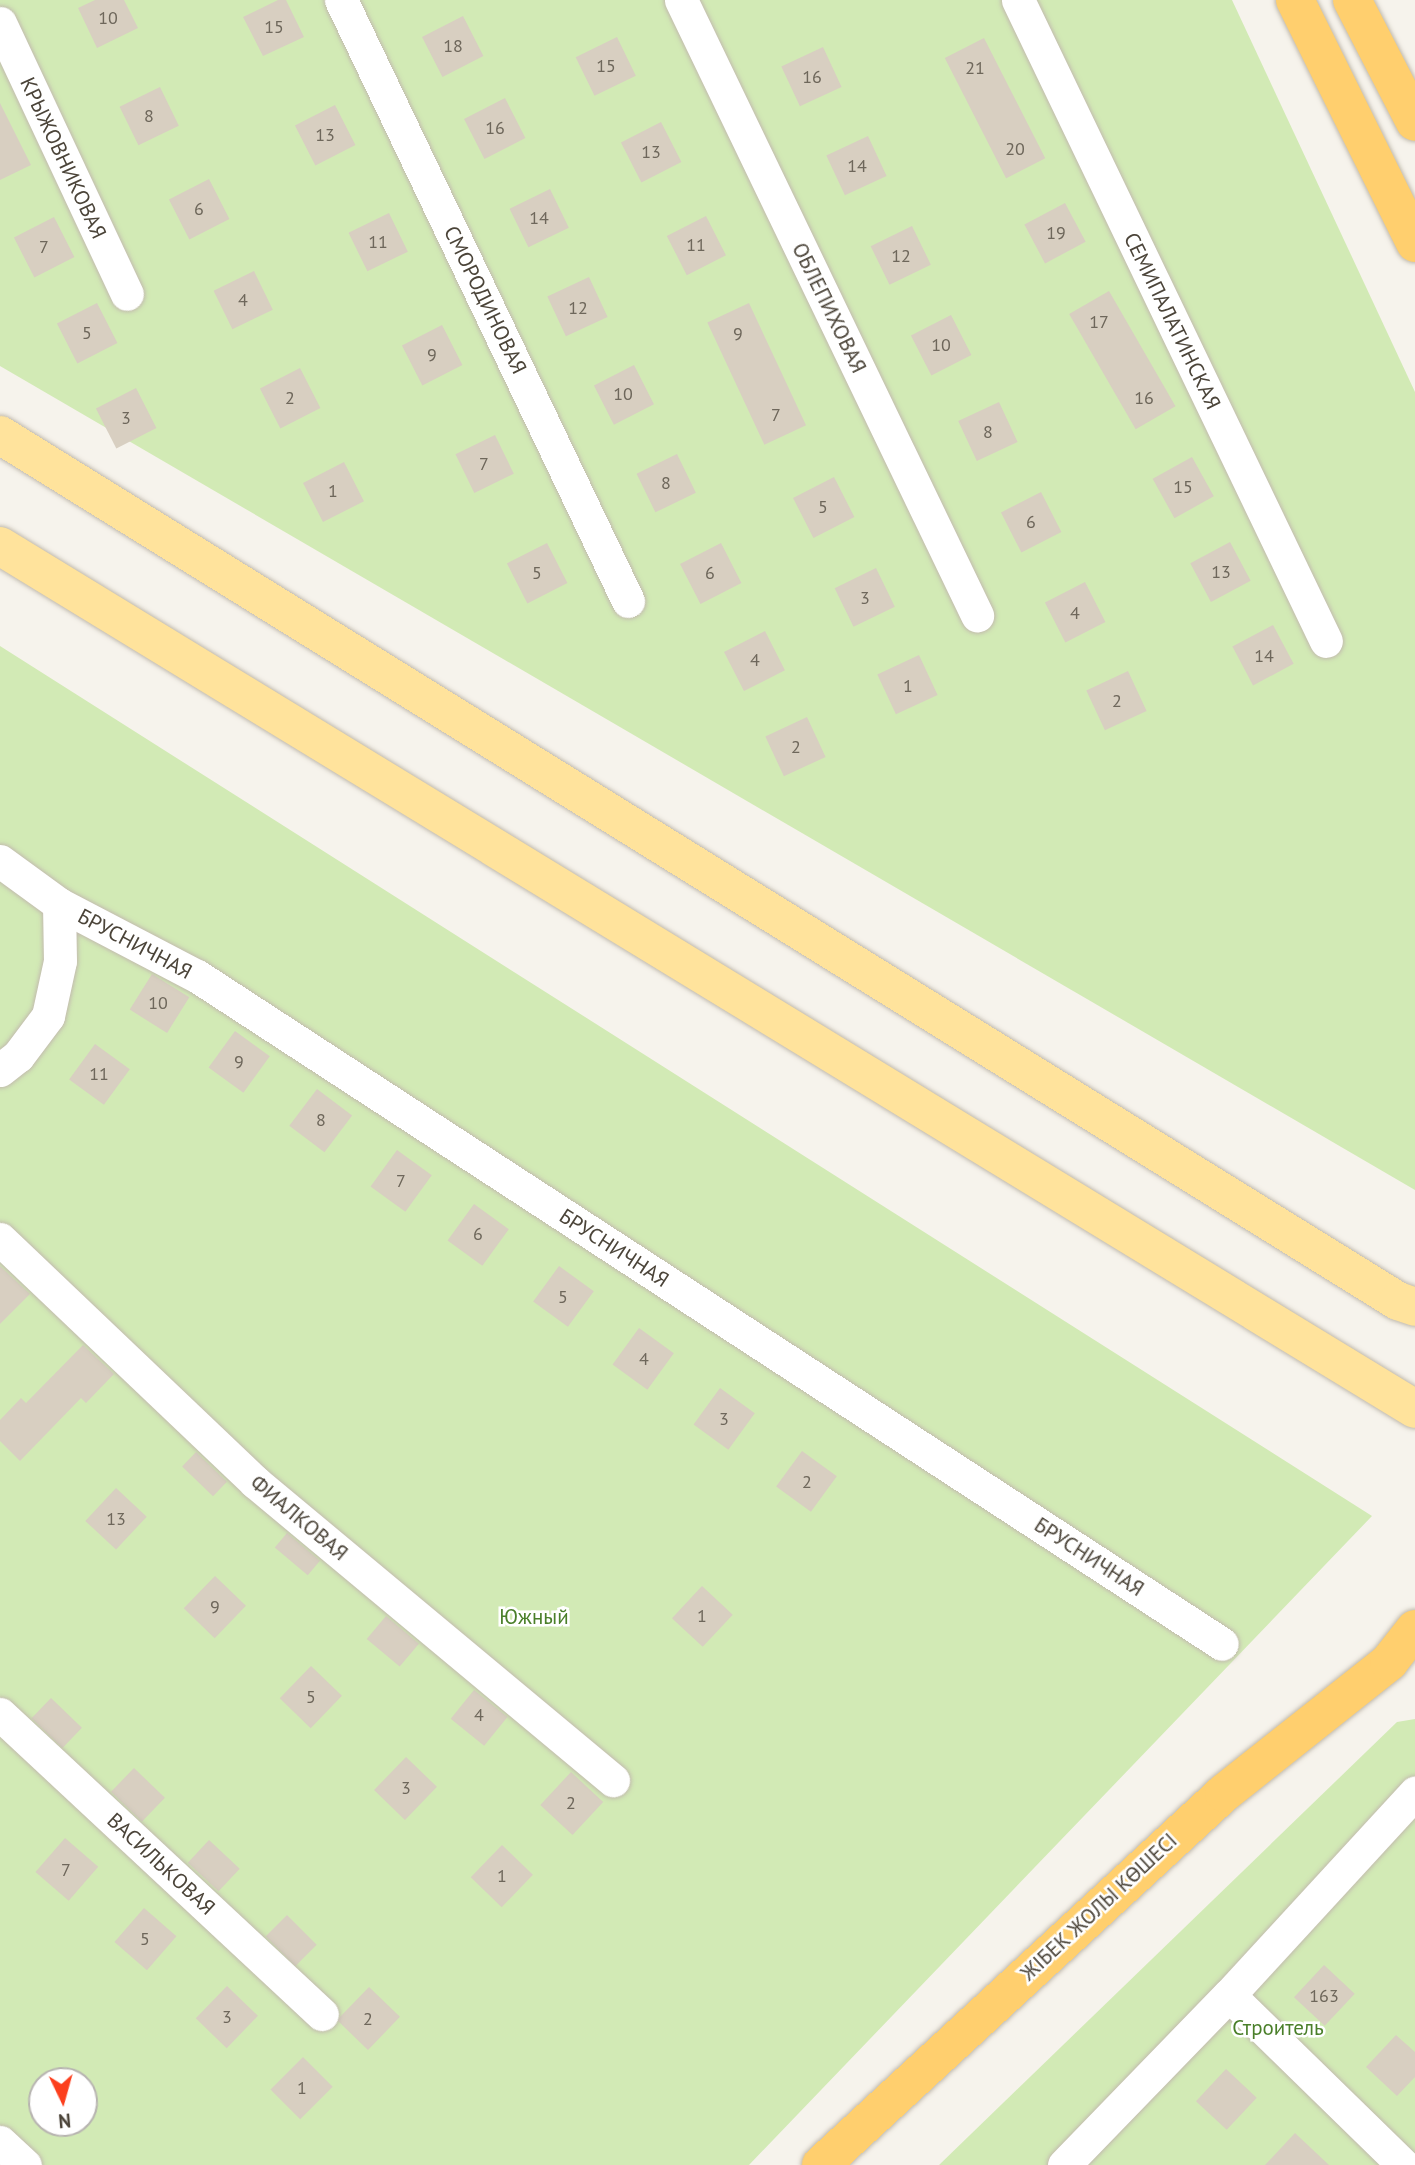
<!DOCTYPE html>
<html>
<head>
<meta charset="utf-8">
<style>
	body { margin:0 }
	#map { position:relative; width:1415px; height:2165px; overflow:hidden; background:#f6f3ec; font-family:"PT Sans",sans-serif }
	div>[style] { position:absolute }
	.green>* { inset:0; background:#d2eab5 }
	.building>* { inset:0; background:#d8cfc1; transform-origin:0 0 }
	.roads { filter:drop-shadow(0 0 2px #c2bbae) drop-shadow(0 0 2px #c2bbae) }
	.minor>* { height:33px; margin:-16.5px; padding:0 16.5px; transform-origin:16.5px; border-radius:16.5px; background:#fff }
	.major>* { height:38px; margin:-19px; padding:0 19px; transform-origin:19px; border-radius:19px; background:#ffe39c }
	.highway>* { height:38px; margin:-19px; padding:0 19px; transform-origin:19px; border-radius:19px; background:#ffcf6e }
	span { translate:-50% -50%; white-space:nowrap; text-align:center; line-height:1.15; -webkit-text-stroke:5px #fff; paint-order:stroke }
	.number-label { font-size:18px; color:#6e675b }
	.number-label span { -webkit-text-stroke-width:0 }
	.street-label { font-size:21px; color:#4b4439 }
	.park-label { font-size:21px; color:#4a7f2a }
	.north { position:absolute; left:28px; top:2067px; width:70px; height:70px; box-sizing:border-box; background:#fff; border:2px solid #b7b4b0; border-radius:50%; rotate:175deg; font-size:19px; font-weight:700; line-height:28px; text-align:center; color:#4b4439 }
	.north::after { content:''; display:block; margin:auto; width:24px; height:32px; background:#fc3f1d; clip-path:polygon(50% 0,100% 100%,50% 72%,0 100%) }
</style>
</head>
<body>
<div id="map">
	<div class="green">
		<i style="clip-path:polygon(0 0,1232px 0,1415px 392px,1415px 1190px,0 366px)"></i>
		<i style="clip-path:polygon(evenodd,0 646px,1372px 1516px,749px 2165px,0 2165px,0 646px,42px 2081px,84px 2081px,84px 2123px,42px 2123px,42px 2081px)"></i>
		<i style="clip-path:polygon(1415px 1719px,1415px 2165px,939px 2165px,1397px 1722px)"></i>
	</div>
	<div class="building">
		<i style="clip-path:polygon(95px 0,124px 0,138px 28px,97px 48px,78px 8px)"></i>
		<i style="clip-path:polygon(278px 0,286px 0,304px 37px,263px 56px,243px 17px)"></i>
		<i style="left:463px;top:16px;width:45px;height:46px;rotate:63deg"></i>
		<i style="left:617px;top:37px;width:43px;height:46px;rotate:64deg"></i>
		<i style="left:984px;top:38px;width:135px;height:44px;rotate:63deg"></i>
		<i style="left:823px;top:47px;width:44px;height:46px;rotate:65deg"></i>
		<i style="left:160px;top:87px;width:43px;height:45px;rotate:64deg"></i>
		<i style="left:505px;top:98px;width:45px;height:46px;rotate:63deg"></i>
		<i style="clip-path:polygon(0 103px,31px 165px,0 180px)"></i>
		<i style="left:335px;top:105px;width:45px;height:45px;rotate:63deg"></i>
		<i style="left:661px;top:122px;width:45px;height:45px;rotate:63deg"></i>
		<i style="left:868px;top:136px;width:44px;height:46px;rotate:65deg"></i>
		<i style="left:209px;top:179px;width:45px;height:45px;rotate:63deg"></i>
		<i style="left:550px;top:189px;width:43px;height:45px;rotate:64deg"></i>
		<i style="left:1065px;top:203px;width:44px;height:46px;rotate:62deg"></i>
		<i style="left:389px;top:213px;width:43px;height:45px;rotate:64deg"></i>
		<i style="left:706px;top:216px;width:44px;height:44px;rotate:63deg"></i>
		<i style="left:54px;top:217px;width:45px;height:45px;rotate:63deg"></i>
		<i style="left:912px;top:226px;width:43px;height:46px;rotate:64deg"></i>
		<i style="left:254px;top:271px;width:43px;height:45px;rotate:64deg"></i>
		<i style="left:589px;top:277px;width:44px;height:46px;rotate:65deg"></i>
		<i style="left:1109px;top:291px;width:133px;height:46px;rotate:60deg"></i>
		<i style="left:97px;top:303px;width:45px;height:45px;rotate:63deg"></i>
		<i style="left:749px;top:303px;width:135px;height:46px;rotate:65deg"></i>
		<i style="left:951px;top:315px;width:45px;height:45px;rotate:63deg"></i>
		<i style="left:442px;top:325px;width:45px;height:45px;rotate:63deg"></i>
		<i style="left:634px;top:365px;width:44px;height:45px;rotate:63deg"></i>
		<i style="left:300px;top:368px;width:45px;height:45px;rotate:63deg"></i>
		<i style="left:136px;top:388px;width:45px;height:45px;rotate:63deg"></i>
		<i style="left:999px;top:402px;width:44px;height:45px;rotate:65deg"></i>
		<i style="left:495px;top:435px;width:43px;height:44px;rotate:64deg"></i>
		<i style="left:677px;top:454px;width:43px;height:45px;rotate:64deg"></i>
		<i style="left:1192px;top:457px;width:45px;height:45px;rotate:61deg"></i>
		<i style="left:344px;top:462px;width:44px;height:46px;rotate:63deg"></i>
		<i style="left:834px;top:477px;width:45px;height:46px;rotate:63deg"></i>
		<i style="left:1041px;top:492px;width:45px;height:45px;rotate:63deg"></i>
		<i style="left:1230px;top:542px;width:44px;height:45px;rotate:62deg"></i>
		<i style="left:547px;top:543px;width:45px;height:45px;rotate:63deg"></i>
		<i style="left:721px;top:543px;width:45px;height:46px;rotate:63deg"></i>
		<i style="left:876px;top:568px;width:43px;height:46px;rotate:64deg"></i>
		<i style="left:1085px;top:582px;width:45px;height:45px;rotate:63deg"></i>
		<i style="left:1273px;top:625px;width:44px;height:46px;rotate:62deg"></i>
		<i style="left:765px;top:631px;width:44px;height:46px;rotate:63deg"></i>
		<i style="left:919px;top:655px;width:44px;height:46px;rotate:65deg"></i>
		<i style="left:1128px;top:671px;width:44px;height:46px;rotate:65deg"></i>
		<i style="left:807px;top:717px;width:44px;height:46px;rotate:65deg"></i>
		<i style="left:152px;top:974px;width:44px;height:42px;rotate:32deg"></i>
		<i style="left:235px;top:1031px;width:43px;height:45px;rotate:36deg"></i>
		<i style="left:95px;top:1044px;width:43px;height:44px;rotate:36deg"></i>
		<i style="left:317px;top:1089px;width:44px;height:46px;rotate:37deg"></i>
		<i style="left:397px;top:1150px;width:43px;height:45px;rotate:36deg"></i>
		<i style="left:474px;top:1204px;width:43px;height:45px;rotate:36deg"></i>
		<i style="clip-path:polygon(0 1266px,30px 1294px,0 1324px)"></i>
		<i style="left:559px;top:1266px;width:43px;height:44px;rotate:36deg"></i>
		<i style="left:639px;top:1328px;width:43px;height:45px;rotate:36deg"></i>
		<i style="clip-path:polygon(83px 1345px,114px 1374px,86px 1403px,81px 1398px,20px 1461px,0 1441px,0 1420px,21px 1398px,26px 1403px)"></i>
		<i style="left:720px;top:1388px;width:43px;height:45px;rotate:36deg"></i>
		<i style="left:802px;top:1451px;width:43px;height:44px;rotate:36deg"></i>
		<i style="left:196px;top:1452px;width:43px;height:20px;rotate:44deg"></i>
		<i style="left:116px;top:1488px;width:42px;height:45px;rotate:43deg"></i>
		<i style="left:287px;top:1533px;width:43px;height:19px;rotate:40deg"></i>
		<i style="left:215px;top:1576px;width:43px;height:45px;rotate:44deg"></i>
		<i style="left:702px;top:1586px;width:42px;height:44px;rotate:43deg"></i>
		<i style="left:386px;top:1616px;width:43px;height:30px;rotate:40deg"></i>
		<i style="left:311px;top:1666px;width:43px;height:45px;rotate:44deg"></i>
		<i style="left:474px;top:1690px;width:43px;height:37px;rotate:39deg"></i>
		<i style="left:51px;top:1698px;width:43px;height:28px;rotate:44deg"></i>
		<i style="left:406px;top:1757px;width:43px;height:46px;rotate:44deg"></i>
		<i style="left:134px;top:1768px;width:43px;height:33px;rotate:44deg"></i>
		<i style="left:571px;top:1772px;width:44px;height:45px;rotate:43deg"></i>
		<i style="left:65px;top:1838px;width:44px;height:45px;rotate:41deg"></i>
		<i style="left:209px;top:1840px;width:42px;height:31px;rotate:43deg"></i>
		<i style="left:502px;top:1845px;width:43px;height:45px;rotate:44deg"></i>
		<i style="left:144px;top:1908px;width:43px;height:45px;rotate:41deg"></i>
		<i style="left:287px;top:1915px;width:42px;height:30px;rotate:45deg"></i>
		<i style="left:1324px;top:1965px;width:42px;height:44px;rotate:43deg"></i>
		<i style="left:227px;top:1986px;width:43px;height:45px;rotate:44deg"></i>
		<i style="left:369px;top:1987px;width:43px;height:46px;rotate:44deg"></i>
		<i style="clip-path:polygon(1396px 2035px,1415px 2052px,1415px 2077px,1397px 2096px,1366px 2067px)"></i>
		<i style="left:303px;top:2057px;width:42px;height:46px;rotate:45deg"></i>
		<i style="left:1226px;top:2069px;width:42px;height:44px;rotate:43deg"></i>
		<i style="clip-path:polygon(1295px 2133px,1329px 2165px,1265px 2165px)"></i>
	</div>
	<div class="roads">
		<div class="minor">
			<i style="left:341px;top:0;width:666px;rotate:64.47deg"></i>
			<i style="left:681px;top:0;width:683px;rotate:64.3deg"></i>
			<i style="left:1018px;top:0;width:711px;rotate:64.34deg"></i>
			<i style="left:0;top:23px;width:299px;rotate:64.9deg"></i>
			<i style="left:0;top:861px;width:73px;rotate:36.1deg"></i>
			<i style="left:59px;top:904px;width:156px;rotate:27.6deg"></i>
			<i style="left:197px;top:976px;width:1223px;rotate:33.09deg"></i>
			<i style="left:0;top:1070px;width:23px;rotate:-38deg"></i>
			<i style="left:18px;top:1056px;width:50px;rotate:-53.1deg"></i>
			<i style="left:48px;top:1016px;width:56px;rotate:-77.7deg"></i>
			<i style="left:60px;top:961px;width:57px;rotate:-91deg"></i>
			<i style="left:0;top:1239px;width:352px;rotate:43.6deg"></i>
			<i style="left:255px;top:1482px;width:466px;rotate:39.8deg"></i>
			<i style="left:0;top:1714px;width:440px;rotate:43deg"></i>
			<i style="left:1229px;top:1995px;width:243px;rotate:44.3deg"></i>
			<i style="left:0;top:2142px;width:34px;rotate:43deg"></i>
			<i style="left:1064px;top:2165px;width:237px;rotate:-45.9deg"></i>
			<i style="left:1229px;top:1995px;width:275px;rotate:-47.4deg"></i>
		</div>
		<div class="major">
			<i style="left:0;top:435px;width:1644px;rotate:31.78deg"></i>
			<i style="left:1398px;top:1301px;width:18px;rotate:19deg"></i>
			<i style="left:0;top:546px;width:1657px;rotate:31.38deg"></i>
		</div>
		<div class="highway">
			<i style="left:1295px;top:0;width:271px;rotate:63.7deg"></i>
			<i style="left:1352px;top:0;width:137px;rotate:62.7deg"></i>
			<i style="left:821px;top:2165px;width:548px;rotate:-42.71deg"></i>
			<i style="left:1224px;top:1793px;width:211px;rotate:-38.4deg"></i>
			<i style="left:1389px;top:1662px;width:42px;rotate:-51.8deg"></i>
		</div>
	</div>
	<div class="number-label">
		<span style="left:108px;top:18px">10</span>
		<span style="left:274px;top:27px">15</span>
		<span style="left:453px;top:46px">18</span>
		<span style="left:606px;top:66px">15</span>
		<span style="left:975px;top:68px">21</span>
		<span style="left:812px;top:77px">16</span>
		<span style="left:149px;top:116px">8</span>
		<span style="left:495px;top:128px">16</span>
		<span style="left:325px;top:135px">13</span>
		<span style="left:1015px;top:149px">20</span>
		<span style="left:651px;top:152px">13</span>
		<span style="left:857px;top:166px">14</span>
		<span style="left:199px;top:209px">6</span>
		<span style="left:539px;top:218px">14</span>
		<span style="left:1056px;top:233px">19</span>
		<span style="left:378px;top:242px">11</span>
		<span style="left:696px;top:245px">11</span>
		<span style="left:44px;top:247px">7</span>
		<span style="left:901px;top:256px">12</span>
		<span style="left:243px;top:300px">4</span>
		<span style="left:578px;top:308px">12</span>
		<span style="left:1099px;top:322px">17</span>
		<span style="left:87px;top:333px">5</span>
		<span style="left:738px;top:334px">9</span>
		<span style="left:941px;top:345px">10</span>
		<span style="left:432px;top:355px">9</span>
		<span style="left:623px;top:394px">10</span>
		<span style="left:290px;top:398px">2</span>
		<span style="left:1144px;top:398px">16</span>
		<span style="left:776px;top:415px">7</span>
		<span style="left:126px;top:418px">3</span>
		<span style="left:988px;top:432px">8</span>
		<span style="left:484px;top:464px">7</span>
		<span style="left:666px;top:483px">8</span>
		<span style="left:1183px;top:487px">15</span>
		<span style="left:333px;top:491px">1</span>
		<span style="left:823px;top:507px">5</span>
		<span style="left:1031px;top:522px">6</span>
		<span style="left:1221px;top:572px">13</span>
		<span style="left:537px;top:573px">5</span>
		<span style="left:710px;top:573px">6</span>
		<span style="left:865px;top:598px">3</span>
		<span style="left:1075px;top:613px">4</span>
		<span style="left:1264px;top:656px">14</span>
		<span style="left:755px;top:660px">4</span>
		<span style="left:908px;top:686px">1</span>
		<span style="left:1117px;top:701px">2</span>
		<span style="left:796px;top:747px">2</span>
		<span style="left:158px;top:1003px">10</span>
		<span style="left:239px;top:1062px">9</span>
		<span style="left:99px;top:1074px">11</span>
		<span style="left:321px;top:1120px">8</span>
		<span style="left:401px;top:1181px">7</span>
		<span style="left:478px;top:1234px">6</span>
		<span style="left:563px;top:1297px">5</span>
		<span style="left:644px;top:1359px">4</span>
		<span style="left:724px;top:1419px">3</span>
		<span style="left:807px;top:1482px">2</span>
		<span style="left:116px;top:1519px">13</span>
		<span style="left:215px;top:1607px">9</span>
		<span style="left:702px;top:1616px">1</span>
		<span style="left:311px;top:1697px">5</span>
		<span style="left:479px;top:1715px">4</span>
		<span style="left:406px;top:1788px">3</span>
		<span style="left:571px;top:1803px">2</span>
		<span style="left:66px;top:1870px">7</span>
		<span style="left:502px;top:1876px">1</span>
		<span style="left:145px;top:1939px">5</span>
		<span style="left:1324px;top:1996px">163</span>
		<span style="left:227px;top:2017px">3</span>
		<span style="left:368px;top:2019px">2</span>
		<span style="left:302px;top:2088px">1</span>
	</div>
	<div class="street-label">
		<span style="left:63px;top:158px;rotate:65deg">КРЫЖОВНИКОВАЯ</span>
		<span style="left:485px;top:300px;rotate:64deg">СМОРОДИНОВАЯ</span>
		<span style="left:829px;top:308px;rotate:64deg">ОБЛЕПИХОВАЯ</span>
		<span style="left:1172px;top:321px;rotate:64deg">СЕМИПАЛАТИНСКАЯ</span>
		<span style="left:135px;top:944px;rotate:28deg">БРУСНИЧНАЯ</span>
		<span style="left:614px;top:1248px;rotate:33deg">БРУСНИЧНАЯ</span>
		<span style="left:299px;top:1518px;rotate:40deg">ФИАЛКОВАЯ</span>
		<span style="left:1089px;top:1557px;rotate:33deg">БРУСНИЧНАЯ</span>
		<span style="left:161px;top:1864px;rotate:43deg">ВАСИЛЬКОВАЯ</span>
		<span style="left:1099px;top:1907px;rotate:-43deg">ЖІБЕК ЖОЛЫ КӨШЕСІ</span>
	</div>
	<div class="park-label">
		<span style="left:534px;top:1617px">Южный</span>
		<span style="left:1278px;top:2028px">Строитель</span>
	</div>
	<div class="north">N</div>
</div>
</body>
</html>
